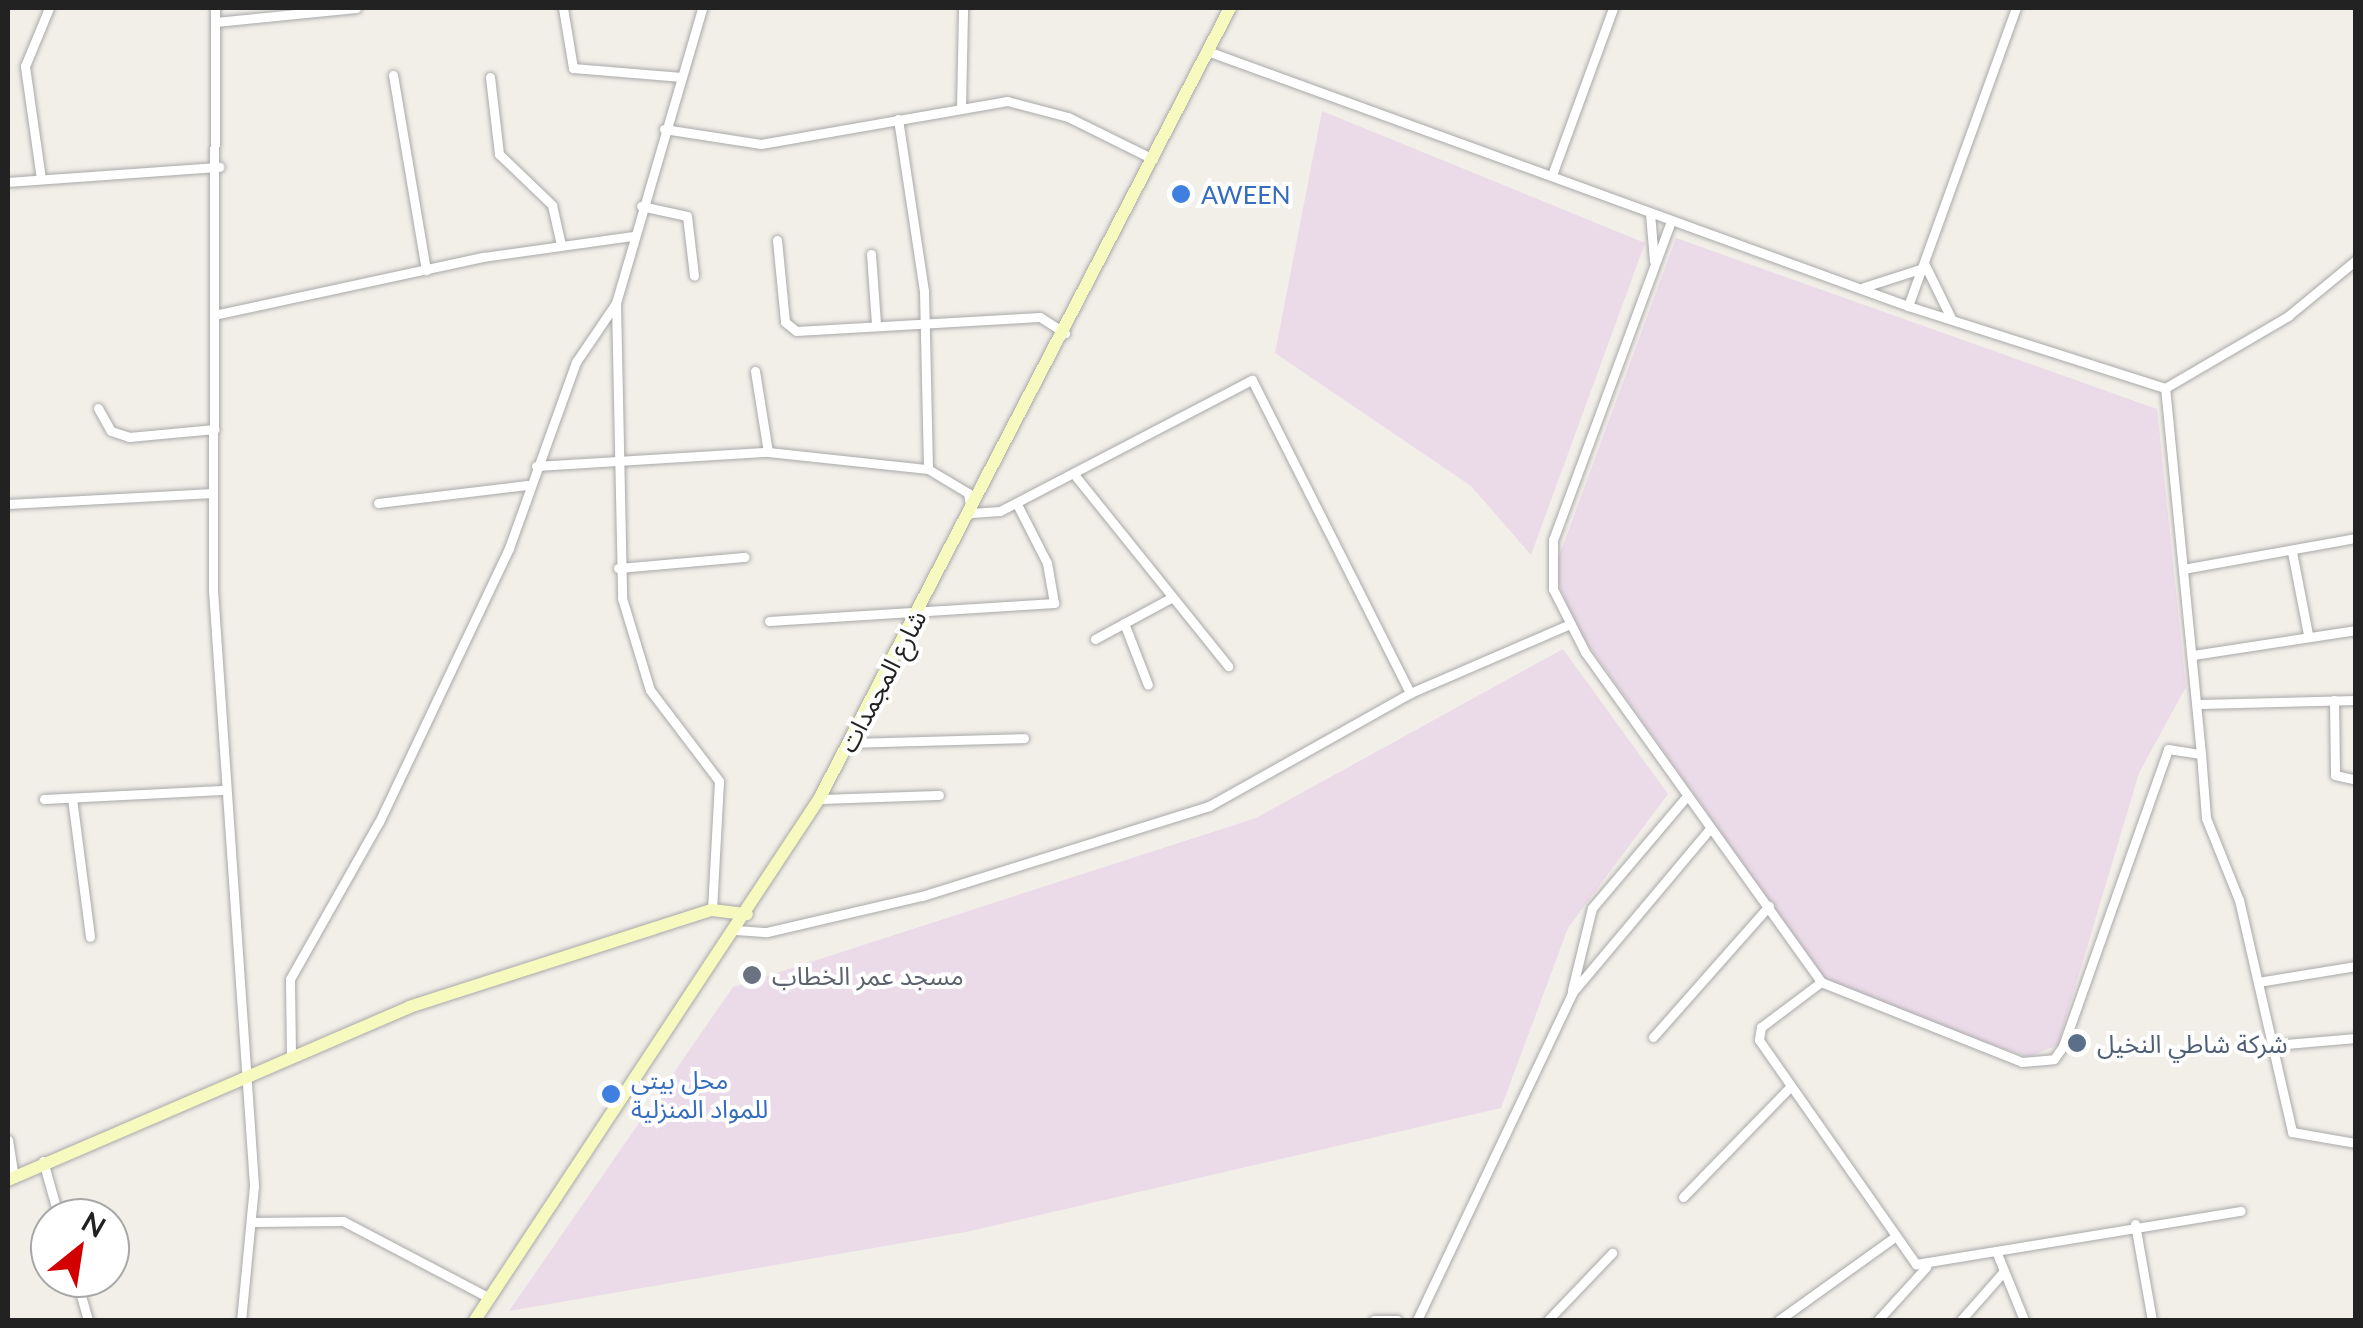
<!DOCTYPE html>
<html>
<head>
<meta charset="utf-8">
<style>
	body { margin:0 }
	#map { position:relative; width:2363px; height:1328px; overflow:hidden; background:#f2efe9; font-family:Lato,"Noto Sans Arabic",sans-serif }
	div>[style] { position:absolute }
	.industrial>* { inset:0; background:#ebdbe8 }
	.roads { filter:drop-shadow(0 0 2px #a9a9a9) drop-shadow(0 0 2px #a9a9a9) }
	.minor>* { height:9px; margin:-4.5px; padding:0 4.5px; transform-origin:4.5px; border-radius:4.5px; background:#fff }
	.secondary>* { height:12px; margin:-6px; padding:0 6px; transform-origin:6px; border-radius:6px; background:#f7fabf }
	.dots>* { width:28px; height:28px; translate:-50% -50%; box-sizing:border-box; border:5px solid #fff; border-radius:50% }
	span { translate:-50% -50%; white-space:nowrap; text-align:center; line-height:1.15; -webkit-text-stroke:8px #fff; paint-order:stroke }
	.shop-label { font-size:25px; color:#366cbe }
	.left { translate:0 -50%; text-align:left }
	.street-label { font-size:25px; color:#222 }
	.worship-label { font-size:25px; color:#5b616d }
	.service-label { font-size:25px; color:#4e5e75 }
	.frame { position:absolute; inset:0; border:10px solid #222; pointer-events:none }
	.north { position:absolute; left:30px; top:1198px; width:100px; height:100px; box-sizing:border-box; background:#fff; border:2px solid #a7a7a7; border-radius:50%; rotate:30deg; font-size:28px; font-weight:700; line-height:40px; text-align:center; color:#222 }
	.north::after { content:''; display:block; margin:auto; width:35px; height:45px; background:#d40000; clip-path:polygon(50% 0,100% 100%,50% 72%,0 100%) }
</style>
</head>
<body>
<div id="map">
	<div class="industrial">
		<i style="clip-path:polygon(1322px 111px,1645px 243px,1531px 555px,1471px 486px,1275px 353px)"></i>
		<i style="clip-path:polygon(1676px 238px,2157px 409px,2186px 687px,2139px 773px,2058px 1045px,2028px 1057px,1831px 988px,1575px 626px,1554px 570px)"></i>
		<i style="clip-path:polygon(1563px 649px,1668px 794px,1568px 928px,1501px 1108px,966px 1232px,509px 1311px,733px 987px,1256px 818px)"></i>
	</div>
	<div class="roads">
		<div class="minor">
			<i style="left:215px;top:8px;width:582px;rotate:90.2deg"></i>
			<i style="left:213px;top:590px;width:597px;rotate:86.06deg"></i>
			<i style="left:254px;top:1186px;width:135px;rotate:95.5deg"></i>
			<i style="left:563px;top:8px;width:61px;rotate:80.5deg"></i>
			<i style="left:573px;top:68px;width:109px;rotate:4.7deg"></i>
			<i style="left:215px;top:22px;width:142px;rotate:-5.7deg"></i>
			<i style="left:1210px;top:52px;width:743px;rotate:20deg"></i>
			<i style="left:1908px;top:306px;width:270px;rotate:17.7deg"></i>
			<i style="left:393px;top:75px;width:198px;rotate:80.4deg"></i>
			<i style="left:490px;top:77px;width:78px;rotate:83.3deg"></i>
			<i style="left:499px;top:154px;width:74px;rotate:43.9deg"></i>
			<i style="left:552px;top:205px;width:41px;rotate:77.3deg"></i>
			<i style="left:961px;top:107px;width:99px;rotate:-88.8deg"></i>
			<i style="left:898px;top:119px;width:174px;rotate:81.4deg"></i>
			<i style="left:924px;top:291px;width:178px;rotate:88.7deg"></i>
			<i style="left:928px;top:469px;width:47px;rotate:31deg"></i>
			<i style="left:968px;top:493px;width:20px;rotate:81deg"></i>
			<i style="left:971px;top:513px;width:29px;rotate:-4deg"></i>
			<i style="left:1000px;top:511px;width:284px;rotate:-27.5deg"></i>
			<i style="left:1252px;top:380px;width:351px;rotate:63.2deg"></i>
			<i style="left:664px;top:129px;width:98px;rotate:8.8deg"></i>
			<i style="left:761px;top:144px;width:250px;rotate:-9.9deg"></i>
			<i style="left:1007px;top:101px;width:63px;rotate:14.7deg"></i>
			<i style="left:1068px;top:117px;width:95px;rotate:26.3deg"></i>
			<i style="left:1552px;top:175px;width:178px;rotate:-69.9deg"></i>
			<i style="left:41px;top:179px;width:114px;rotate:-98.1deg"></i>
			<i style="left:25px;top:66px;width:63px;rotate:-67.5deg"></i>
			<i style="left:8px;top:182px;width:212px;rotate:-4.1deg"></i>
			<i style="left:641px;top:206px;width:47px;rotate:12.3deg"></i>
			<i style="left:687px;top:216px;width:60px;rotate:83.3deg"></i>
			<i style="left:1650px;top:213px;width:48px;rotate:85.2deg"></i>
			<i style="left:1671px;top:221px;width:340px;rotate:110.3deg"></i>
			<i style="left:1553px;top:540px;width:49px;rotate:90deg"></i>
			<i style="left:1553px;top:589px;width:71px;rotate:63.1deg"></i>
			<i style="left:1585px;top:652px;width:406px;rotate:54.4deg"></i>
			<i style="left:1821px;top:982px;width:216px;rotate:21.7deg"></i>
			<i style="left:2022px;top:1062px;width:32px;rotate:-5deg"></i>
			<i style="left:2054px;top:1059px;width:16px;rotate:-55deg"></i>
			<i style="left:2063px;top:1046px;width:315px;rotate:-70.5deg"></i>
			<i style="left:2168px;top:749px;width:33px;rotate:9deg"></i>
			<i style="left:2201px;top:754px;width:368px;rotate:-95.6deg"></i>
			<i style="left:777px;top:240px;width:82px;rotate:84.4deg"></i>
			<i style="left:785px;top:322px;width:14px;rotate:39deg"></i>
			<i style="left:796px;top:331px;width:244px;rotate:-3.3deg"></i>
			<i style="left:1040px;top:317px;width:30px;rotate:33deg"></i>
			<i style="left:871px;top:254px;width:70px;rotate:85.9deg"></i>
			<i style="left:1925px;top:265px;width:59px;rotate:63.9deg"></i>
			<i style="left:1864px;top:287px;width:59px;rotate:-17.8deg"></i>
			<i style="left:616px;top:303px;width:295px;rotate:88.8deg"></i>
			<i style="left:622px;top:598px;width:96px;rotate:73.1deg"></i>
			<i style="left:650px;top:690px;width:114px;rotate:52.8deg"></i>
			<i style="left:719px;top:781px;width:129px;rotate:93.1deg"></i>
			<i style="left:1908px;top:306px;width:317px;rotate:-70.1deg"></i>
			<i style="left:219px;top:314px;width:270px;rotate:-12.2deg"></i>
			<i style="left:483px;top:257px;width:151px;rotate:-8deg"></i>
			<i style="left:755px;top:371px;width:82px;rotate:80.9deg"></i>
			<i style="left:768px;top:452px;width:161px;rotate:6.1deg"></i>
			<i style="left:2165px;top:388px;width:143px;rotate:-30.3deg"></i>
			<i style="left:2288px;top:316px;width:88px;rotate:-39.5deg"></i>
			<i style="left:98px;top:408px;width:26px;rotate:61deg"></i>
			<i style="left:111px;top:431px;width:19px;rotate:18deg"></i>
			<i style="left:129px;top:437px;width:86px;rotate:-5.3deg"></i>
			<i style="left:536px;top:466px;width:232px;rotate:-3.5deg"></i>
			<i style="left:1073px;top:473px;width:248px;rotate:51.2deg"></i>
			<i style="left:378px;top:503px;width:150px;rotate:-6.9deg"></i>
			<i style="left:8px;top:504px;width:205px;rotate:-3.1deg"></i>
			<i style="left:2292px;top:552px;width:84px;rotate:79deg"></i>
			<i style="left:618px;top:568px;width:127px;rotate:-5deg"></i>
			<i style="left:2183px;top:569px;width:176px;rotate:-10.2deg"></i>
			<i style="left:769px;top:621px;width:286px;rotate:-3.6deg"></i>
			<i style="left:1054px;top:603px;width:41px;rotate:-99.9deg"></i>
			<i style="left:1047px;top:563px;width:66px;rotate:-117deg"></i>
			<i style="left:1124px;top:623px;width:66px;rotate:68.8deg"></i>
			<i style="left:1095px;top:639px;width:84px;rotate:-28.4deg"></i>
			<i style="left:2193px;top:655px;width:165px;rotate:-8.7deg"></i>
			<i style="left:2334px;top:700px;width:75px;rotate:89.2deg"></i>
			<i style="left:2335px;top:775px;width:22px;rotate:13deg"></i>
			<i style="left:2200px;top:704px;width:156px;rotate:-1.5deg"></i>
			<i style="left:849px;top:743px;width:175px;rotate:-1.6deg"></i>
			<i style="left:2201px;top:754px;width:64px;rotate:85.5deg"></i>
			<i style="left:2206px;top:818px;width:88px;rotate:68.1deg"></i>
			<i style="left:2239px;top:900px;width:238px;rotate:77.1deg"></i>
			<i style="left:2292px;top:1132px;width:65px;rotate:9.8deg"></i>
			<i style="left:72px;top:798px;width:140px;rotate:82.6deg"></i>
			<i style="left:44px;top:799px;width:178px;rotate:-2.9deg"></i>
			<i style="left:819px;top:799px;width:120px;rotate:-1.9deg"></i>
			<i style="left:736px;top:930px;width:31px;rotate:4deg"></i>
			<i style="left:767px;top:932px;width:159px;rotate:-13.1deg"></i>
			<i style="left:922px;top:896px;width:301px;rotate:-17.4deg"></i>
			<i style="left:1209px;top:806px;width:231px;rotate:-29.3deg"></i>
			<i style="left:1410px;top:693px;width:172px;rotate:-23.3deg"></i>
			<i style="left:1821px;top:982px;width:75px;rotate:143.1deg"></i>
			<i style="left:1761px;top:1027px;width:13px;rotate:99deg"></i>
			<i style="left:1759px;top:1040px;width:274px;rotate:55deg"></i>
			<i style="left:1916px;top:1264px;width:329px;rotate:-9.3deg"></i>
			<i style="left:2258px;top:982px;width:99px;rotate:-9.3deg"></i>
			<i style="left:1572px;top:990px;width:84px;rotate:-76.3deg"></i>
			<i style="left:1592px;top:908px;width:145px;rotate:-49.7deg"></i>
			<i style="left:1653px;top:1037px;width:175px;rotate:-48.5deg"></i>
			<i style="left:2274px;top:1045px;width:82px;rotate:-4.9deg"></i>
			<i style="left:291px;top:1054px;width:75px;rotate:-90.8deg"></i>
			<i style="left:290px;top:979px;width:180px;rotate:-60.5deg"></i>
			<i style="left:379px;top:822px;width:303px;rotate:-64.6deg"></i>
			<i style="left:509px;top:548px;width:198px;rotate:-70.2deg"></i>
			<i style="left:576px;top:362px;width:71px;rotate:-55.9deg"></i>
			<i style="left:616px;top:303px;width:307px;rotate:-73.7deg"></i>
			<i style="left:8px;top:1140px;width:37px;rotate:81deg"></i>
			<i style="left:43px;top:1161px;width:59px;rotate:74.3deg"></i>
			<i style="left:1683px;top:1197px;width:153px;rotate:-45.8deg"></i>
			<i style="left:252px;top:1222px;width:91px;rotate:-0.6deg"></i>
			<i style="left:343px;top:1221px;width:164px;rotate:27.7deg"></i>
			<i style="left:2135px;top:1224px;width:97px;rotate:80deg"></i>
			<i style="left:1996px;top:1251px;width:74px;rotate:67.9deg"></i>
			<i style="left:76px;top:1278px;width:44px;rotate:74.1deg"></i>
			<i style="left:1374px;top:1320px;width:23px"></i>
			<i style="left:1417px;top:1320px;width:362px;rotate:-64.6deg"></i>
			<i style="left:1572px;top:993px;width:213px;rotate:-50deg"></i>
			<i style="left:1548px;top:1320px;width:93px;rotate:-46.3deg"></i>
			<i style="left:1779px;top:1320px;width:140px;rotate:-35.7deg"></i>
			<i style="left:1878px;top:1320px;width:72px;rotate:-47.8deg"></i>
			<i style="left:1961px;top:1320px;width:65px;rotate:-48.7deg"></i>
		</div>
		<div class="secondary">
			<i style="left:8px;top:1180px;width:437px;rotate:-23.3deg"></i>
			<i style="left:409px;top:1007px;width:318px;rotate:-17.8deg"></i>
			<i style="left:712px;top:910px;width:35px;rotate:7deg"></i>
			<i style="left:475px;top:1320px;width:624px;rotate:-56.56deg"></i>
			<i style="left:819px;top:799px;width:891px;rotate:-62.54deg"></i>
		</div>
	</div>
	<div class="dots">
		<i style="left:1181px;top:194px;background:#3f7fe0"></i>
		<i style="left:752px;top:975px;background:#6b7280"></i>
		<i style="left:2077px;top:1043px;background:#5c6f8a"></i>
		<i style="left:611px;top:1094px;background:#3f7fe0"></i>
	</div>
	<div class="shop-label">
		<span class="left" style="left:1201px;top:194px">AWEEN</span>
		<span class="left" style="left:631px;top:1094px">محل بيتي<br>للمواد المنزلية</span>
	</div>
	<div class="street-label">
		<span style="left:882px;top:681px;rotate:-62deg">شارع المجمدات</span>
	</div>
	<div class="worship-label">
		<span class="left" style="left:772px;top:975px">مسجد عمر الخطاب</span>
	</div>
	<div class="service-label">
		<span class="left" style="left:2097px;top:1043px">شركة شاطي النخيل</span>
	</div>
	<div class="frame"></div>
	<div class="north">N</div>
</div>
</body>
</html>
